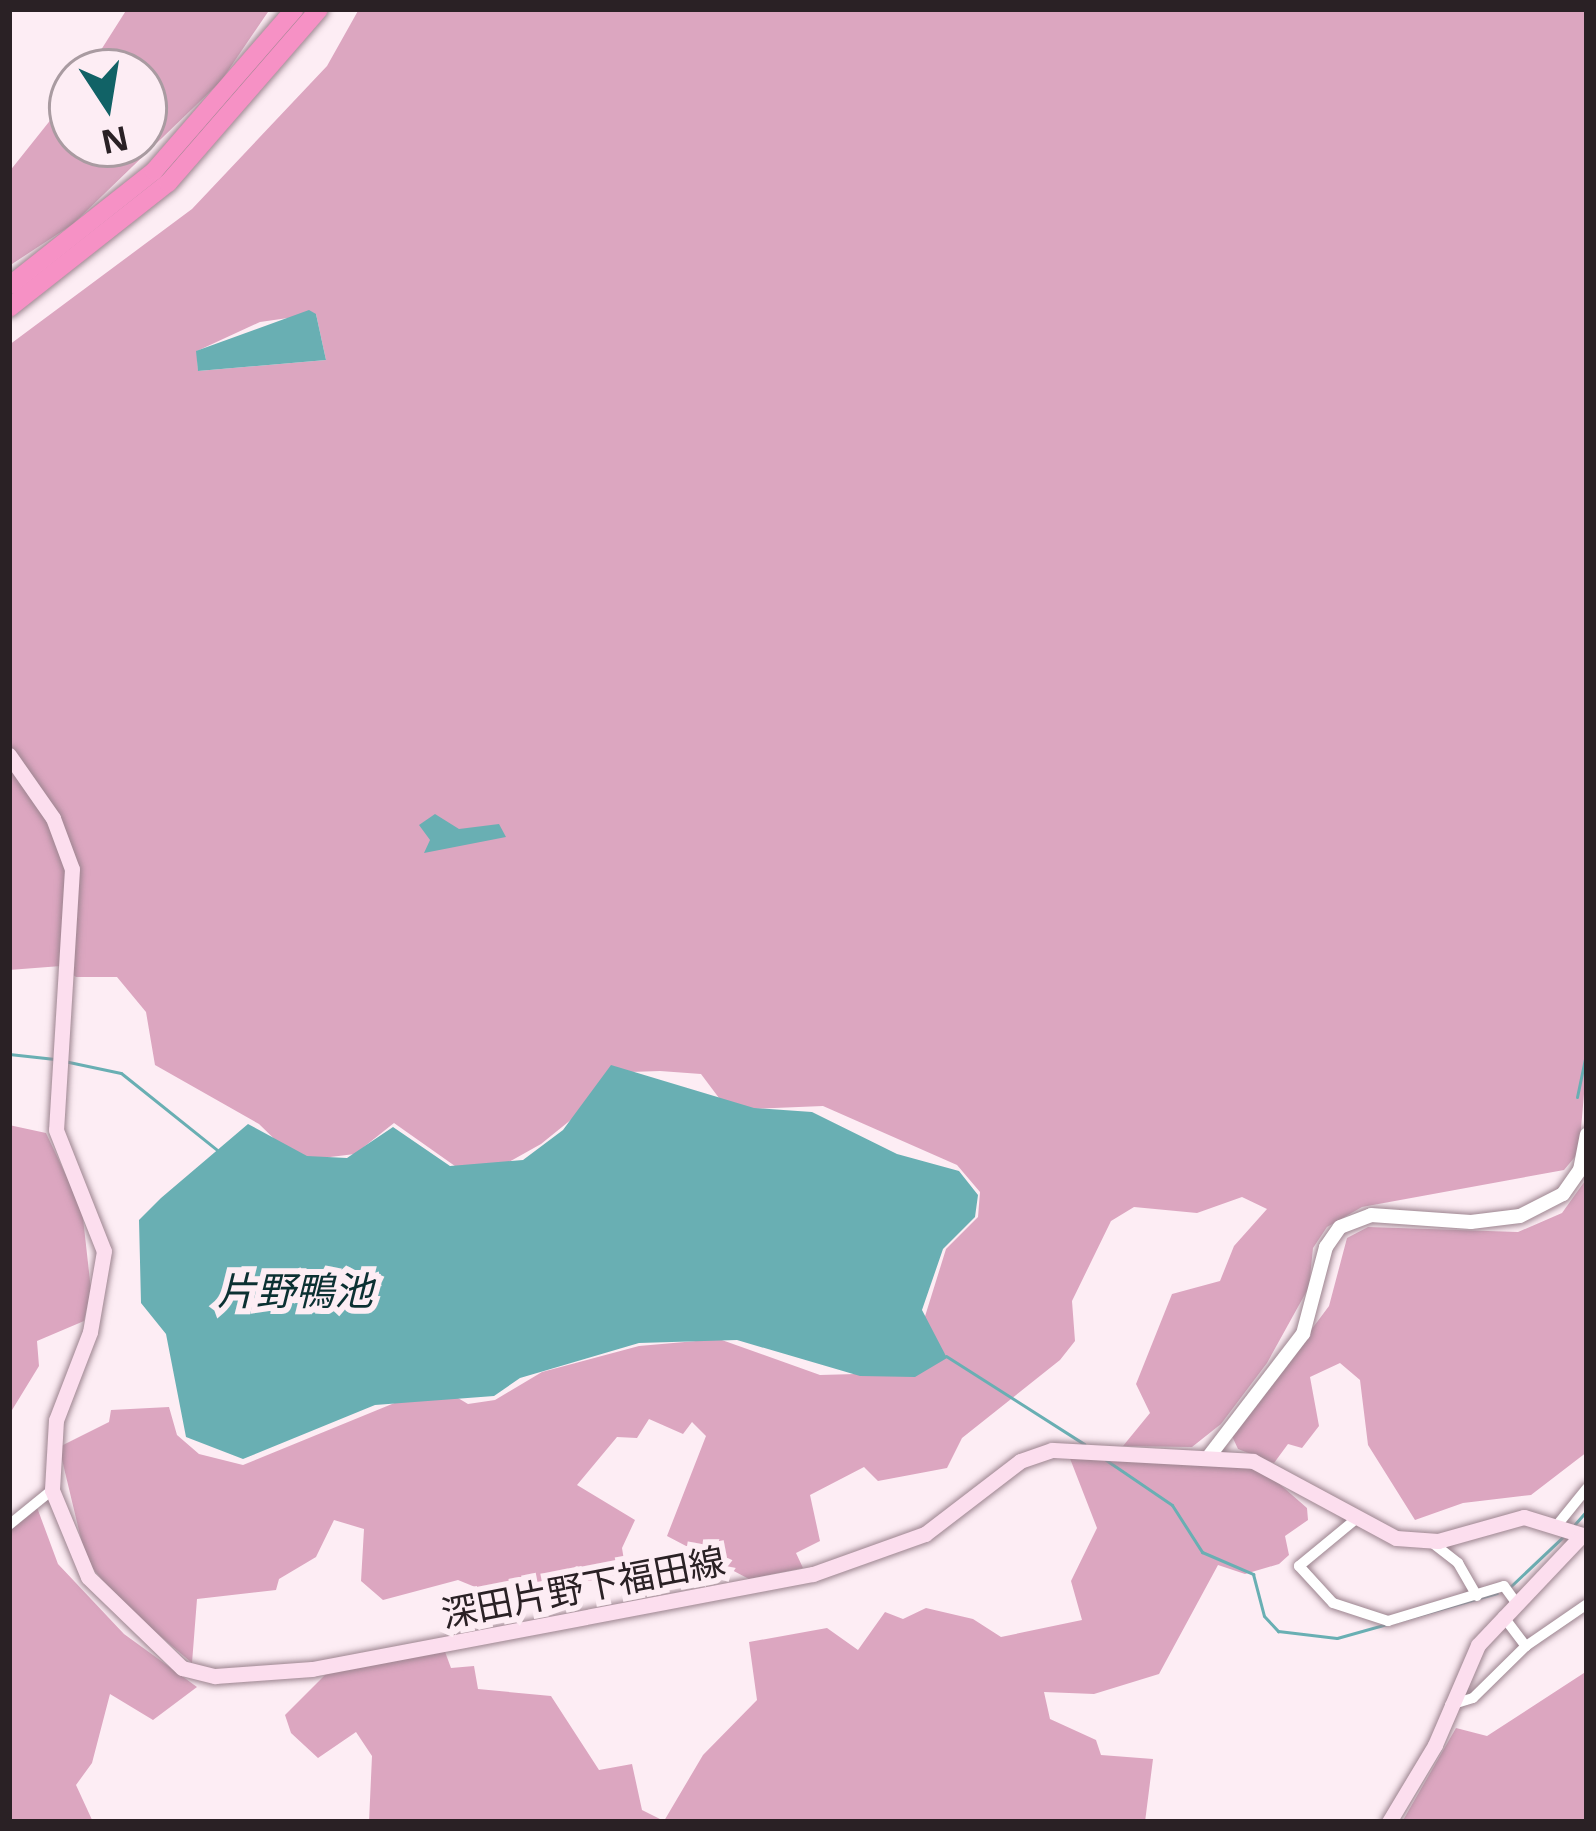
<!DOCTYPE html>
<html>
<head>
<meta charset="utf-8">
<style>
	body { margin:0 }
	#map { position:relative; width:1596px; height:1831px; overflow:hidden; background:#fdedf4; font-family:"Open Sans","Noto Sans JP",sans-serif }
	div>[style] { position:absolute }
	.forest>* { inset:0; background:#dca6c0 }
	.water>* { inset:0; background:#69afb3 }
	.stream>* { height:3px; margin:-1.5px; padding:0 1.5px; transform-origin:1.5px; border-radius:1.5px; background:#69afb3 }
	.roads { filter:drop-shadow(0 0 3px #9c848f) drop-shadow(0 0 3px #9c848f) }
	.minor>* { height:10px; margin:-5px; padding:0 5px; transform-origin:5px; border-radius:5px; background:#fff }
	.tertiary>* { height:14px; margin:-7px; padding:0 7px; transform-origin:7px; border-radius:7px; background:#fff }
	.secondary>* { height:15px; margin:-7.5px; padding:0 7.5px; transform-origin:7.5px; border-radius:7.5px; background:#fcdeee }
	.motorway>* { height:18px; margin:-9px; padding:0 9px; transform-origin:9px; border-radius:9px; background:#f691c5 }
	span { translate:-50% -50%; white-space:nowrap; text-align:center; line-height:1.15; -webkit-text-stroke:12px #fdedf4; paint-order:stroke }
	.street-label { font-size:36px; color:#2a2125 }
	.water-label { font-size:39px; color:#0b3032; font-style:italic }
	.frame { position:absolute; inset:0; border:12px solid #2a2125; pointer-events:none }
	.north { position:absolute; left:48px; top:48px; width:120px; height:120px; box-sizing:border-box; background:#fdedf4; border:3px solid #a99ba1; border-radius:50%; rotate:168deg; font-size:33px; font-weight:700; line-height:48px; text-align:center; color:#2a2125 }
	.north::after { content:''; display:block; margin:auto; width:42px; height:54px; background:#116266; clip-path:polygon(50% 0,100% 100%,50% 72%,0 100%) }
</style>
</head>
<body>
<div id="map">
	<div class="forest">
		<i style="clip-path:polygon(127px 9px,270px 9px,221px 81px,73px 224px,9px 266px,9px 172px,72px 93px,72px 144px,144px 144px,144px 72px,87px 72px)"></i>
		<i style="clip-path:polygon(evenodd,359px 9px,1587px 9px,1587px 1059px,1579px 1152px,1564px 1170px,1362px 1207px,1327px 1227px,1313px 1248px,1309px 1287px,1267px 1363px,1221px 1424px,1192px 1447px,1123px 1446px,1150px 1413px,1136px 1384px,1172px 1294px,1220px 1281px,1234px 1246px,1267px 1209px,1242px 1197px,1197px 1213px,1134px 1207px,1111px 1221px,1072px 1301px,1075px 1341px,1060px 1360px,962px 1438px,947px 1468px,878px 1481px,864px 1467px,810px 1495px,820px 1541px,796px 1553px,803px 1568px,749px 1579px,667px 1536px,706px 1436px,692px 1422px,683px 1434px,649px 1419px,637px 1438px,617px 1437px,577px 1485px,635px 1520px,622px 1548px,627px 1579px,526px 1583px,497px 1596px,458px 1580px,383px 1600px,361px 1581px,364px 1529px,334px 1520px,316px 1557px,279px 1579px,276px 1590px,197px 1599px,192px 1663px,120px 1602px,86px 1560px,59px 1447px,109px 1422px,111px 1410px,169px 1407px,177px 1435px,199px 1454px,243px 1465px,414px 1395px,443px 1389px,468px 1404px,495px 1400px,542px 1372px,639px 1346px,719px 1339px,820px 1375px,891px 1373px,922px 1326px,946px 1249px,978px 1217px,980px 1192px,957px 1165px,823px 1106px,728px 1110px,701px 1074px,660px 1071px,630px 1072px,541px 1144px,493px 1171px,462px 1171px,394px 1123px,355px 1154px,297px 1161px,259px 1124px,155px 1065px,146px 1012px,117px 977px,76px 977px,61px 966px,9px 970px,9px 345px,192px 209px,327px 66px,359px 9px,316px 314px,326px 360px,198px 371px,197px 351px,260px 322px,316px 314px)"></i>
		<i style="clip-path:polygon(9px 1125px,46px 1133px,82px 1209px,91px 1290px,84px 1321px,37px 1341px,39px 1366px,9px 1415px)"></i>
		<i style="clip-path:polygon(1587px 1178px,1587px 1452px,1531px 1495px,1463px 1503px,1415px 1520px,1368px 1445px,1360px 1380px,1340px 1363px,1310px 1377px,1319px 1426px,1302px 1448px,1288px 1444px,1274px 1463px,1238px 1449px,1232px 1436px,1329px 1306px,1347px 1238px,1368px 1227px,1518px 1232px,1562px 1213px)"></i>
		<i style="clip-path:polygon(1069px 1456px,1224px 1463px,1267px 1473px,1307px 1508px,1308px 1520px,1285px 1536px,1289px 1555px,1279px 1564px,1245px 1574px,1218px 1565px,1159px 1674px,1094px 1694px,1044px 1692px,1050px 1719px,1096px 1740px,1101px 1755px,1153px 1759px,1145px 1822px,369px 1822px,372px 1756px,356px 1732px,318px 1758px,291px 1733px,285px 1715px,329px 1671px,444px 1649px,451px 1668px,474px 1666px,478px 1689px,551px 1696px,599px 1770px,632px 1764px,642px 1810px,664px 1821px,703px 1755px,757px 1700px,749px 1642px,827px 1628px,858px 1650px,885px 1612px,903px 1619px,926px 1608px,973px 1619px,1001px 1637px,1082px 1620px,1071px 1581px,1097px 1528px)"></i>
		<i style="clip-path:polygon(35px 1502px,58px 1564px,124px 1634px,197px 1687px,153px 1720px,110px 1694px,92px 1763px,76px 1785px,93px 1822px,9px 1822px,9px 1533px)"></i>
		<i style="clip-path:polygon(1587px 1671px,1587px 1822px,1402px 1822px,1456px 1728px,1487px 1736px)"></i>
	</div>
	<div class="water">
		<i style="clip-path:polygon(309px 310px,316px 314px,326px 360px,198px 371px,196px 351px)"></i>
		<i style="clip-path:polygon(435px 814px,459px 829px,499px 824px,506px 837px,424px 853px,430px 840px,419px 825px)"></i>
		<i style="clip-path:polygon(611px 1065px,754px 1108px,812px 1112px,897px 1154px,959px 1171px,978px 1195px,975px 1217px,943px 1249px,922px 1310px,947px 1358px,915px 1377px,860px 1376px,737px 1340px,639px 1343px,520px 1378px,494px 1396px,375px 1405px,243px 1459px,186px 1437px,166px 1334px,141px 1303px,139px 1220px,161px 1198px,248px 1124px,307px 1156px,347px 1158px,393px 1127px,450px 1166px,523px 1160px,563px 1130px)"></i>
	</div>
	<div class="stream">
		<i style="left:9px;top:1054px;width:46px;rotate:6.2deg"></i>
		<i style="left:64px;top:1061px;width:58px;rotate:11.9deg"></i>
		<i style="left:121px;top:1073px;width:123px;rotate:38.7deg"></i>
		<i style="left:1577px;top:1097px;width:49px;rotate:-78.2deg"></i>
		<i style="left:946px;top:1356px;width:164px;rotate:32.5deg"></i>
		<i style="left:1106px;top:1460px;width:80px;rotate:34.3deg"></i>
		<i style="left:1172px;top:1505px;width:56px;rotate:57.4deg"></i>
		<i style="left:1202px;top:1552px;width:56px;rotate:23.3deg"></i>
		<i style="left:1253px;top:1574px;width:43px;rotate:75.3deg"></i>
		<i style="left:1264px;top:1616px;width:21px;rotate:47deg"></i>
		<i style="left:1278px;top:1631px;width:59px;rotate:6.8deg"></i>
		<i style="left:1337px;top:1638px;width:166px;rotate:-15.7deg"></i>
		<i style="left:1575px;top:1524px;width:18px;rotate:-49deg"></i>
		<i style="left:1511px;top:1586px;width:74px;rotate:-43.4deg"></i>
	</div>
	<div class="roads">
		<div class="minor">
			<i style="left:1356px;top:1519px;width:74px;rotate:140.5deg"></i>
			<i style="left:1299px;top:1566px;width:50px;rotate:47.4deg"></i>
			<i style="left:1333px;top:1603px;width:58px;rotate:18.1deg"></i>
			<i style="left:1388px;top:1621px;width:121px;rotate:-16.8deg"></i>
			<i style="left:1504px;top:1586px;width:19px;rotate:54deg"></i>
			<i style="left:1558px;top:1524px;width:46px;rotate:-51.1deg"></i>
			<i style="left:9px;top:1525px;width:55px;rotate:-39.1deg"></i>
			<i style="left:1430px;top:1541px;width:36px;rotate:38deg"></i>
			<i style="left:1458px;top:1563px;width:38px;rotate:60deg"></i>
			<i style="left:1503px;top:1616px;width:38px;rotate:53deg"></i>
			<i style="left:1450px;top:1705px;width:24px;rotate:-17deg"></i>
			<i style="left:1473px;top:1698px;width:74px;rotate:-44.5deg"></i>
			<i style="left:1526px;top:1646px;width:74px;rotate:-34.5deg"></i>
		</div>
		<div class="tertiary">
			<i style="left:1210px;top:1455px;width:153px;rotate:-52.5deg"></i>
			<i style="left:1303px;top:1334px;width:90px;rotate:-75.2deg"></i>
			<i style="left:1326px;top:1247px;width:24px;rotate:-55deg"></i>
			<i style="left:1340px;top:1227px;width:33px;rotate:-21deg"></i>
			<i style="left:1371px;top:1215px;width:100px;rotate:4deg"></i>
			<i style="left:1471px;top:1222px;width:49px;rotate:-7deg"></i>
			<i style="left:1520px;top:1216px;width:48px;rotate:-27.1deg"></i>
			<i style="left:1563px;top:1194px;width:29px;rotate:-55deg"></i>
			<i style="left:1580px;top:1170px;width:36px;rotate:-79deg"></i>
		</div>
		<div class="secondary">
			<i style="left:9px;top:755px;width:77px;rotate:55.1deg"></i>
			<i style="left:53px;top:818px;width:54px;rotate:69.6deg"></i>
			<i style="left:72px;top:869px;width:261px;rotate:93.5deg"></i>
			<i style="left:56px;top:1130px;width:130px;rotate:68.4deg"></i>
			<i style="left:104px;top:1251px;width:82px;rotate:99.8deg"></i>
			<i style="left:90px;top:1332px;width:94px;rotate:111.1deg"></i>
			<i style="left:56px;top:1420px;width:70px;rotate:93.3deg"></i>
			<i style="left:52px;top:1490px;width:94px;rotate:67.5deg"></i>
			<i style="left:88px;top:1577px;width:131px;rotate:44.1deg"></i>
			<i style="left:182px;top:1668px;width:34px;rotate:14deg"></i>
			<i style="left:215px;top:1676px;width:97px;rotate:-4.1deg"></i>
			<i style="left:312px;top:1669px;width:510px;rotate:-10.74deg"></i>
			<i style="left:813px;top:1574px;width:119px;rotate:-19.7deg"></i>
			<i style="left:925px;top:1534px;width:120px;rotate:-37.5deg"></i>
			<i style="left:1020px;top:1461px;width:34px;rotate:-19deg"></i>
			<i style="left:1052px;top:1450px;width:201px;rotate:3.1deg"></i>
			<i style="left:1253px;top:1461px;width:162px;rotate:28.3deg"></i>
			<i style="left:1396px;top:1538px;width:42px;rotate:4.1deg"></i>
			<i style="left:1438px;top:1541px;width:89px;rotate:-15.6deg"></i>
			<i style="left:1524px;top:1517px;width:61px;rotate:17.2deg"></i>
			<i style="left:1582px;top:1535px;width:151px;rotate:133.4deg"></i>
			<i style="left:1478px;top:1645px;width:109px;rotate:113.3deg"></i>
			<i style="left:1435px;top:1745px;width:90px;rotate:120.9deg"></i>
		</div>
		<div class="motorway">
			<i style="left:9px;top:286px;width:185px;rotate:-38.4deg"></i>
			<i style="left:154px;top:171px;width:215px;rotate:-49deg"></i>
			<i style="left:9px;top:308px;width:202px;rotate:-38.2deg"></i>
			<i style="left:168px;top:183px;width:230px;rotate:-49deg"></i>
		</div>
	</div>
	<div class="street-label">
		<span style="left:583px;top:1587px;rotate:-11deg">深田片野下福田線</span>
	</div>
	<div class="water-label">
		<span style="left:295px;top:1290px">片野鴨池</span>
	</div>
	<div class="frame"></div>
	<div class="north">N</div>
</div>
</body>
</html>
